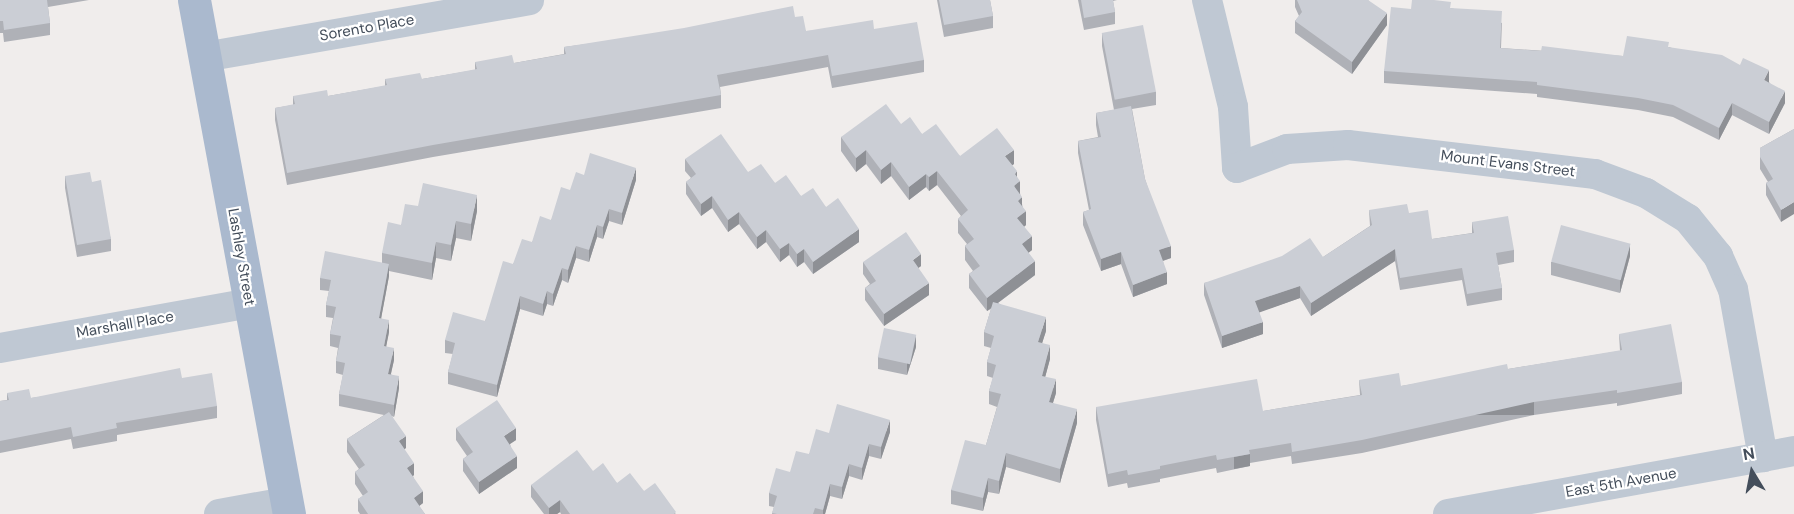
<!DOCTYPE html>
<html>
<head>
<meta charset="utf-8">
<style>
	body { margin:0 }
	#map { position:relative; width:1794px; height:514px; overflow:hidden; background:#f0edec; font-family:"DM Sans",sans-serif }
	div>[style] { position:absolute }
	.minor>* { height:30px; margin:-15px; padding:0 15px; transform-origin:15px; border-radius:15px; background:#bfc8d3 }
	.major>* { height:33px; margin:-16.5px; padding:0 16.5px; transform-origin:16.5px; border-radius:16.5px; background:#aab9ce }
	.wall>* { inset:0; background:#afb1b7 }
	.shaded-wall>* { inset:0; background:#8e9095; transform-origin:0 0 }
	.building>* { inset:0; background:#cbced5; transform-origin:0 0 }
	span { translate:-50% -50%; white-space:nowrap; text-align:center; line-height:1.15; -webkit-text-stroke:4.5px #fff; paint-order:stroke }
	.street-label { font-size:15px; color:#444e5b }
	.north { position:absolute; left:1722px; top:442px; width:60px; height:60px; -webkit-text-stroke:4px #fff; paint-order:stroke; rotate:350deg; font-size:16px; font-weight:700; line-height:24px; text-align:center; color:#444e5b }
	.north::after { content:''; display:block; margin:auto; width:21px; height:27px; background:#444e5b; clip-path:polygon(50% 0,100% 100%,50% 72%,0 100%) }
</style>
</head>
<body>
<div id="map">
	<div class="minor">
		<i style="left:1207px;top:0;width:110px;rotate:76.3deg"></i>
		<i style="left:1233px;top:107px;width:61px;rotate:86.2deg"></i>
		<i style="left:1237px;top:168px;width:53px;rotate:-20.8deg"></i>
		<i style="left:1287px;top:149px;width:61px;rotate:-3.8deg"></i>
		<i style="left:1348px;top:145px;width:249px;rotate:6.7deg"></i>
		<i style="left:1595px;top:174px;width:54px;rotate:20.4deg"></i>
		<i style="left:1646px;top:193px;width:49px;rotate:31.8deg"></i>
		<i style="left:1688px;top:219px;width:48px;rotate:51deg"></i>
		<i style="left:1718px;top:256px;width:36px;rotate:66deg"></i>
		<i style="left:1733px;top:289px;width:171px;rotate:79.9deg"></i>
		<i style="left:204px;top:57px;width:330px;rotate:-9.9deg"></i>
		<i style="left:0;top:348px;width:253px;rotate:-10.2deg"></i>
		<i style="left:219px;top:514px;width:68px;rotate:-10.2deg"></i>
		<i style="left:1448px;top:514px;width:352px;rotate:-10.3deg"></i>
	</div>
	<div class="major">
		<i style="left:194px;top:0;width:523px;rotate:79.53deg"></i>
	</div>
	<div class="wall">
		<i style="clip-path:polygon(0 0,89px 0,48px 7px,50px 23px,50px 35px,4px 42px,3px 33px,0 33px)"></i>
		<i style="clip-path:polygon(937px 0,990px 0,993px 16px,993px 28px,944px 37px)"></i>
		<i style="clip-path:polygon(1078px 0,1117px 0,1113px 1px,1115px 12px,1115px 24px,1084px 30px)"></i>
		<i style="clip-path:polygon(1295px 0,1368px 0,1387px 25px,1352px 74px,1295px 33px,1295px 21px,1299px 16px,1295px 7px)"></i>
		<i style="clip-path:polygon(1451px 8px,1502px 23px,1501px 48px,1623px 56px,1669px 47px,1769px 82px,1785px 103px,1769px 134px,1732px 115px,1719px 140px,1673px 117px,1638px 110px,1537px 97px,1537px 94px,1384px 83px,1384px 71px,1411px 9px)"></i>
		<i style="clip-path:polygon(795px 17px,806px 31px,874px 29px,924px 60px,924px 72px,832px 88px,828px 67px,720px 87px,721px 95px,721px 108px,433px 157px,287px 185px,275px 120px,275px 108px,293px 105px,293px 96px,328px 96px,385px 86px,385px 79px,422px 79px,475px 70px,475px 62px,514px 63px,564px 54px,564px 47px)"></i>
		<i style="clip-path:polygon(1102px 33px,1156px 92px,1156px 105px,1132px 109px,1145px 179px,1171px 258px,1163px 261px,1167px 284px,1133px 297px,1121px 264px,1101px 271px,1083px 225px,1083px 212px,1089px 210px,1078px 153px,1078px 141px,1098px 137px,1096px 125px,1096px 113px,1114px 110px,1102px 46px)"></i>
		<i style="clip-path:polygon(901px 124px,922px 134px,960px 156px,1014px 164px,1012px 165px,1017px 177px,1026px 225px,1024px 227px,1032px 250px,1028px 253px,1035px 275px,998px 303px,1046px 331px,1042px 343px,1050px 359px,1045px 377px,1056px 393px,1053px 403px,1077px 423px,1060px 483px,1006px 467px,999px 494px,988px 492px,983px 511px,951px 504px,951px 490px,986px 445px,997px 407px,989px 404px,989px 391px,993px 378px,987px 376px,987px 362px,991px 348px,984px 346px,984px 332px,991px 309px,987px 311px,969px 288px,969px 274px,973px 271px,965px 260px,965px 246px,967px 244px,958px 233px,958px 219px,961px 216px,937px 185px,929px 191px,926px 187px,909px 200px,891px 176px,881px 184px,866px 164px,856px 172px,841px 151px,841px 137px)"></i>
		<i style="clip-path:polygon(1794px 129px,1781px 222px,1766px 195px,1766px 183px,1768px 182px,1760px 169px,1760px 148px)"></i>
		<i style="clip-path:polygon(685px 159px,748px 172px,775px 183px,801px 196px,826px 207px,859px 242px,813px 274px,804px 262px,797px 267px,789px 255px,780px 262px,766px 242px,757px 249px,739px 224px,728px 232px,712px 208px,701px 216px,686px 194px,686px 182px,691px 178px,685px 171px)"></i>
		<i style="clip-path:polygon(584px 175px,636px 180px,622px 225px,609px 221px,603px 239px,597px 237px,589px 262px,576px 258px,568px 283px,562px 280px,553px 306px,547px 304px,543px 316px,520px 309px,497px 397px,448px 384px,448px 372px,453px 354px,445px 353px,445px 340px,485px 321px,513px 264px,551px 220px)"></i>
		<i style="clip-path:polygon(65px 176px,92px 182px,111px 239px,111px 251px,77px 257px,65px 188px)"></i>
		<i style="clip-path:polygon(418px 206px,477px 211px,471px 241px,456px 238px,451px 261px,436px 258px,432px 280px,389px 271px,389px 276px,381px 318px,389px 332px,386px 346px,394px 360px,391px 374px,399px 388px,394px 417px,392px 416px,406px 448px,404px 449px,414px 475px,413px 476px,423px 503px,419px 506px,425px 514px,360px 514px,358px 511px,358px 499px,363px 496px,355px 484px,355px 472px,359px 469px,347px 452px,347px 439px,384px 415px,339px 406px,339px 394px,343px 375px,336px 373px,336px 361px,338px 348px,330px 346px,330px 334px,333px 318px,326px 317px,326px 305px,329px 291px,320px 290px,320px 278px,382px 263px,382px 253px,401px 225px)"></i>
		<i style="clip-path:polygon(1369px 210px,1409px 213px,1432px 239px,1472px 233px,1472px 222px,1514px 250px,1514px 262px,1498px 265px,1502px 288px,1502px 300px,1467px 306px,1462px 280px,1400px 290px,1395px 261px,1311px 316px,1300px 298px,1259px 312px,1263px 334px,1222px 348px,1204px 295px,1204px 283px,1323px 257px,1370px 226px)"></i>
		<i style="clip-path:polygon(1630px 256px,1620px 293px,1551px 275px,1551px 262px)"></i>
		<i style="clip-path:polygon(863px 262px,921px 266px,918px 268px,929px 295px,884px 326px,865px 300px,865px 288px,870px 284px,863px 274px)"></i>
		<i style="clip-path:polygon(1619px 334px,1682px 382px,1682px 394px,1617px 406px,1617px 403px,1534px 415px,1362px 453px,1292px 464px,1291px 456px,1250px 463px,1250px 466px,1217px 473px,1216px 468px,1160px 479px,1160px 482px,1128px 488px,1127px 483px,1108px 487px,1096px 420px,1096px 407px,1263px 411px,1360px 395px,1359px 380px,1401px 386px,1508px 369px,1620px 351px)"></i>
		<i style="clip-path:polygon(916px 347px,907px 375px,878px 369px,878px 357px)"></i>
		<i style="clip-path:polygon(182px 378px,217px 406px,217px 418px,117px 435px,117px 441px,73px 449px,71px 439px,0 453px,0 401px,7px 400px,7px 393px,31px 398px)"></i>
		<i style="clip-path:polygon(456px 428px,516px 440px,510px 444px,517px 468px,479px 494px,463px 471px,463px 459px,467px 456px,456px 440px)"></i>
		<i style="clip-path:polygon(890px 432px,881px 459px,869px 456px,862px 480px,849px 476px,842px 499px,830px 496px,825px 514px,772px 514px,774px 507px,769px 506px,769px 493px,809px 454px,829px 433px)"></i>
		<i style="clip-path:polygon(593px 471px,617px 483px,644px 491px,676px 514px,561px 514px,560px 512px,557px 514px,544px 514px,531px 497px,531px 485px)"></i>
	</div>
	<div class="shaded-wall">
		<i style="clip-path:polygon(1387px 13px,1387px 25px,1352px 74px,1352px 62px)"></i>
		<i style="clip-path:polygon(1769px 70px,1769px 83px,1764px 80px)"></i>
		<i style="clip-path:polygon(1785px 91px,1785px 103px,1769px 134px,1769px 122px)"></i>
		<i style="clip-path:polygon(1732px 103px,1732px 115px,1719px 140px,1719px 128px)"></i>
		<i style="clip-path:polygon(866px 150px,866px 164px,856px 172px,856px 158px)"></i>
		<i style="clip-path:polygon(1014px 150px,1014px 164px,1005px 170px,1005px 156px)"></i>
		<i style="clip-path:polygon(891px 162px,891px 176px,881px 184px,881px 170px)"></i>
		<i style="clip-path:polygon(636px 168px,636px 180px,622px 225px,622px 213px)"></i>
		<i style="clip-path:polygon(937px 171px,937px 185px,929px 191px,929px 177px)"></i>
		<i style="clip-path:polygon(1017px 171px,1017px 183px,1020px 181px,1020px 195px,1014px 200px,1015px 174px)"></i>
		<i style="clip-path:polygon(926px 174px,926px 187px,909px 200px,909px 187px)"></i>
		<i style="clip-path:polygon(477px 195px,477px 211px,471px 241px,471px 224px)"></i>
		<i style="clip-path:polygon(712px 196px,712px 208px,701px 216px,701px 204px)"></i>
		<i style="clip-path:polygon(1022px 197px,1022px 211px,1018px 201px)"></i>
		<i style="clip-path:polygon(1794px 202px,1794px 214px,1781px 222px,1781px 210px)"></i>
		<i style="clip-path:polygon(609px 209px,609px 221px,603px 239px,603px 227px)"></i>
		<i style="clip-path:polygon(1026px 211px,1026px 225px,1017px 232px,1017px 218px)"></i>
		<i style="clip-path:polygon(739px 212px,739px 224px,728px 232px,728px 220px)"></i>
		<i style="clip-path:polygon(456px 221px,456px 238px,451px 261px,451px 245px)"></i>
		<i style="clip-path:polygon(597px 225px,597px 237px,589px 262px,589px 250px)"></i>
		<i style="clip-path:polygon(859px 229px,859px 242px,813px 274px,813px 262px)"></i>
		<i style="clip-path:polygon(766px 230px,766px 242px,757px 249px,757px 237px)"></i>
		<i style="clip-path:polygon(1032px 236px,1032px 250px,1022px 258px,1022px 244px)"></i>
		<i style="clip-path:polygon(436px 242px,436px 258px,432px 280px,432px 263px)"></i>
		<i style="clip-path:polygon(789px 243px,789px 255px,780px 262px,780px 249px)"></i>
		<i style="clip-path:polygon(1630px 244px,1630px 256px,1620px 293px,1620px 280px)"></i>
		<i style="clip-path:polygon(576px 246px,576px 258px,568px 283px,568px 270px)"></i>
		<i style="clip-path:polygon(1171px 246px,1171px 258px,1159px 262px,1159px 250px)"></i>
		<i style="clip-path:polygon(804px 249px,804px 262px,797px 267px,797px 254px)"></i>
		<i style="clip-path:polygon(1395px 249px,1395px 261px,1311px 316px,1311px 303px)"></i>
		<i style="clip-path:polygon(1121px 252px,1121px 264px,1101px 271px,1101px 259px)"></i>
		<i style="clip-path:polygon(921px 254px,921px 266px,913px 272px,913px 260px)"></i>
		<i style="clip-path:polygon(1035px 261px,1035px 275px,987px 311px,987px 298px)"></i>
		<i style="clip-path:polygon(389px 264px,389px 276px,379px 330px,379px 318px)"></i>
		<i style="clip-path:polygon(562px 268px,562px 280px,553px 306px,553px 294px)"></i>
		<i style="clip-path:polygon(1167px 272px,1167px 284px,1133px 297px,1133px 285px)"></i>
		<i style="clip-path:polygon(929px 283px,929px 295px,884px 326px,884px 314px)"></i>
		<i style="clip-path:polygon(1300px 286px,1300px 298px,1255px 314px,1255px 301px)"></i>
		<i style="clip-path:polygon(547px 291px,547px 304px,543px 316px,543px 304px)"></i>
		<i style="clip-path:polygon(520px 296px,520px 309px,497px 397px,497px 385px)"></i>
		<i style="clip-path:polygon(1046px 317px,1046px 331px,1038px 356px,1038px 342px)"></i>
		<i style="clip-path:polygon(389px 320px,389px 332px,384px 358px,384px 346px)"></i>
		<i style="clip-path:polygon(1263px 322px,1263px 334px,1222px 348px,1222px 336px)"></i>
		<i style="clip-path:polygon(916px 335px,916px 347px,907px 375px,907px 363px)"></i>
		<i style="clip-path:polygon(1050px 345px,1050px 359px,1042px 389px,1042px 376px)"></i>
		<i style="clip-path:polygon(394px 348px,394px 360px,388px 386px,388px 374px)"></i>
		<i style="clip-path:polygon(399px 376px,399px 388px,394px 417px,394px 405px)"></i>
		<i style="clip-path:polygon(1056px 379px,1056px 393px,1049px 415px,1049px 402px)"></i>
		<i style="left:1534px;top:402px;width:13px;height:176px;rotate:90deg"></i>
		<i style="clip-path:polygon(1077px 409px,1077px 423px,1060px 483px,1060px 469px)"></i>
		<i style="clip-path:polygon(890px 420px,890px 432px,881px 459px,881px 447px)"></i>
		<i style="clip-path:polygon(516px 428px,516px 440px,504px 448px,504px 436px)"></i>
		<i style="clip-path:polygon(406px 436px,406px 448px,399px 453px,399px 441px)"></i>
		<i style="clip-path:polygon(869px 444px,869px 456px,862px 480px,862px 468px)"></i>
		<i style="clip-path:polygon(1006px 453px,1006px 467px,999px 494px,999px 481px)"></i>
		<i style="clip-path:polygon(1250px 454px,1250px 466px,1234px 469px,1234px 457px)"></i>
		<i style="clip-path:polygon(517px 456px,517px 468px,479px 494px,479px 482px)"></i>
		<i style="clip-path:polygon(414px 463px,414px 475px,407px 480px,407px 468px)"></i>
		<i style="clip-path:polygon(849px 464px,849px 476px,842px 499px,842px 487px)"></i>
		<i style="clip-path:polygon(988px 478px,988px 492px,983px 511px,983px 498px)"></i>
		<i style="clip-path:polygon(830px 484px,830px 496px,825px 514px,823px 514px,823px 510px)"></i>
		<i style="clip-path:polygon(423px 491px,423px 503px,414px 510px,414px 498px)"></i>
		<i style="clip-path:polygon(560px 500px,560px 512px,557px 514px,549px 514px,549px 508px)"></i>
	</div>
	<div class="building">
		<i style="clip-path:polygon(0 0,47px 0,50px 23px,4px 30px,3px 21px,0 21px)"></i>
		<i style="clip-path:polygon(939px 0,990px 0,993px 16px,944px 25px)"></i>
		<i style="clip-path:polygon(1081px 0,1113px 0,1115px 12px,1084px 18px)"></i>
		<i style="clip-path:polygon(1297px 0,1368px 0,1387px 13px,1352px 62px,1295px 21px,1302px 12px)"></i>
		<i style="clip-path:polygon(1412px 0,1434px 0,1451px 2px,1450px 8px,1502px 11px,1500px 48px,1541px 51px,1542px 46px,1623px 56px,1627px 36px,1669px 42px,1668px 47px,1722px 55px,1740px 65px,1743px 58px,1769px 70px,1764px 80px,1785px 91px,1769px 122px,1732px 103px,1719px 128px,1673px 105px,1638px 98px,1537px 85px,1537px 82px,1384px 71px,1391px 7px,1411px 9px)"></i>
		<i style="clip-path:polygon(793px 6px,795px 17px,803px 16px,806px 31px,873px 20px,874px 29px,917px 22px,924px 60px,832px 76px,828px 55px,717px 75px,721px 95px,433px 145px,287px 173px,275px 108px,295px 104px,293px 96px,327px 90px,328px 96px,387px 85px,385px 79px,420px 73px,422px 79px,477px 69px,475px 62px,512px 55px,514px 63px,566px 54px,564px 47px,684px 28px)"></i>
		<i style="left:1143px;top:25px;width:68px;height:42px;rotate:79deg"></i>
		<i style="clip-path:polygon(886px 104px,901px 124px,910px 117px,922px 134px,936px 124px,960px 156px,997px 128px,1014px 150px,1005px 156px,1017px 171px,1015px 174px,1020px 181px,1014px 186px,1022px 197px,1018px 201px,1026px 211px,1017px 218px,1032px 236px,1022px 244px,1035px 261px,987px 298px,969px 274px,980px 266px,965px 246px,974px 239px,958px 219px,968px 210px,937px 171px,929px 177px,926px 174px,909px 187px,891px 162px,881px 170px,866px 150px,856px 158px,841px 137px)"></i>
		<i style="clip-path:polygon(1131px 106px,1145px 179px,1171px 246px,1159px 250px,1167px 272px,1133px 285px,1121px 252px,1101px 259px,1083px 212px,1091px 209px,1078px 141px,1101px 137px,1096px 113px)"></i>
		<i style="clip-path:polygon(1794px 129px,1794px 202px,1781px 210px,1766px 183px,1773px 179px,1760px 157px,1760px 148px)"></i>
		<i style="clip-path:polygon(721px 134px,748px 172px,761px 164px,775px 183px,786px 175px,801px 196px,813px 188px,826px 207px,838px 198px,859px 229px,813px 262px,804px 249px,797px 254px,789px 243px,780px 249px,766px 230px,757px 237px,739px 212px,728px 220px,712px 196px,701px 204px,686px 182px,696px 174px,685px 159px)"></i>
		<i style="clip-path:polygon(590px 153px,636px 168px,622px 213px,609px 209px,603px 227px,597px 225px,589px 250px,576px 246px,568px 270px,562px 268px,553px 294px,547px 291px,543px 304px,520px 296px,497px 385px,448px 372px,455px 343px,445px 340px,453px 312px,485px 321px,503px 261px,513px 264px,522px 239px,532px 242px,540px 216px,551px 220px,561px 187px,570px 190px,576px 172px,584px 175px)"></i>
		<i style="clip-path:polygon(90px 172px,92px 182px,101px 180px,111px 239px,77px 245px,65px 176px)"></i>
		<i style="clip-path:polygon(423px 183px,477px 195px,471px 224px,456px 221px,451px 245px,436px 242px,432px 263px,382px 253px,388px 222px,401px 225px,405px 204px,418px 206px)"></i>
		<i style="clip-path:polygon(1407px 204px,1409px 213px,1428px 210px,1432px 239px,1474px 233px,1472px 222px,1508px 216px,1514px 250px,1496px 253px,1502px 288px,1467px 294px,1462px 268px,1400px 278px,1395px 249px,1311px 303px,1300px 286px,1255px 301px,1263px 322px,1222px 336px,1204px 283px,1282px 256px,1310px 238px,1323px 257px,1372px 225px,1369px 210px)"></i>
		<i style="left:1561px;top:225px;width:72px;height:38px;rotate:15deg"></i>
		<i style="clip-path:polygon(906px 232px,921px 254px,913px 260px,929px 283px,884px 314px,865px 288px,876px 281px,863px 262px)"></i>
		<i style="clip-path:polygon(325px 251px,389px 264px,379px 318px,389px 320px,384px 346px,394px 348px,388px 374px,399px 376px,394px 405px,339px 394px,345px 363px,336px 361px,341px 336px,330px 334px,336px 307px,326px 305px,331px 280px,320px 278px)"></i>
		<i style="clip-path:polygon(993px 302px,1046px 317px,1038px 342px,1050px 345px,1042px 376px,1056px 379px,1049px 402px,1077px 409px,1060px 469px,1006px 453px,999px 481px,988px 478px,983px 498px,951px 490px,965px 440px,986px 445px,1001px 394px,989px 391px,996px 365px,987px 362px,994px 336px,984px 332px)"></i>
		<i style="clip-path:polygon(1671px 324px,1682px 382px,1617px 393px,1617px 390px,1534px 402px,1362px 440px,1292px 452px,1291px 443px,1249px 450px,1250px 454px,1217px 460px,1216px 455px,1160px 466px,1160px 469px,1128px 475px,1127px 470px,1108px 474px,1096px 407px,1257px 379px,1263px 411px,1362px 395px,1359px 380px,1399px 373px,1401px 386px,1507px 364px,1508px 369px,1622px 350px,1619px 334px)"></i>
		<i style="left:884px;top:328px;width:33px;height:30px;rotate:12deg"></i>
		<i style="clip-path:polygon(180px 368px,182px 378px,212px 373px,217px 406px,116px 423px,117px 428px,73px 437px,71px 427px,0 441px,0 401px,9px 400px,7px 393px,29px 389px,31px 398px)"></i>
		<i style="clip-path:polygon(497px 400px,516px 428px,504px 436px,517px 456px,479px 482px,463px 459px,473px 452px,456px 428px)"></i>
		<i style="clip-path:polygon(837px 404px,890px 420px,881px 447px,869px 444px,862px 468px,849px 464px,842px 487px,830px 484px,823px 510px,815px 508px,813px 514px,777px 514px,772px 513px,777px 496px,769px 493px,776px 468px,790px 472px,796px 451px,809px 454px,816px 429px,829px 433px)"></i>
		<i style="clip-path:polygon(389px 412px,406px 436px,399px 441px,414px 463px,407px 468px,423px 491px,414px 498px,425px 514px,368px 514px,358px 499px,368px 492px,355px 472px,365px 465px,347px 439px)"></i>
		<i style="clip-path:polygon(577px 450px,593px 471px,603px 463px,617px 483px,630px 473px,644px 491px,655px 483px,676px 512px,674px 514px,570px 514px,560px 500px,549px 508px,531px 485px)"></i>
	</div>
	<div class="street-label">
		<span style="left:367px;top:28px;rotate:-10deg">Sorento Place</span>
		<span style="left:1508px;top:164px;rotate:7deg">Mount Evans Street</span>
		<span style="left:241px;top:257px;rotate:80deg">Lashley Street</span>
		<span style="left:125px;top:325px;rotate:-10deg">Marshall Place</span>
		<span style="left:1621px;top:483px;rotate:-10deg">East 5th Avenue</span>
	</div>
	<div class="north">N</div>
</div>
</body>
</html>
